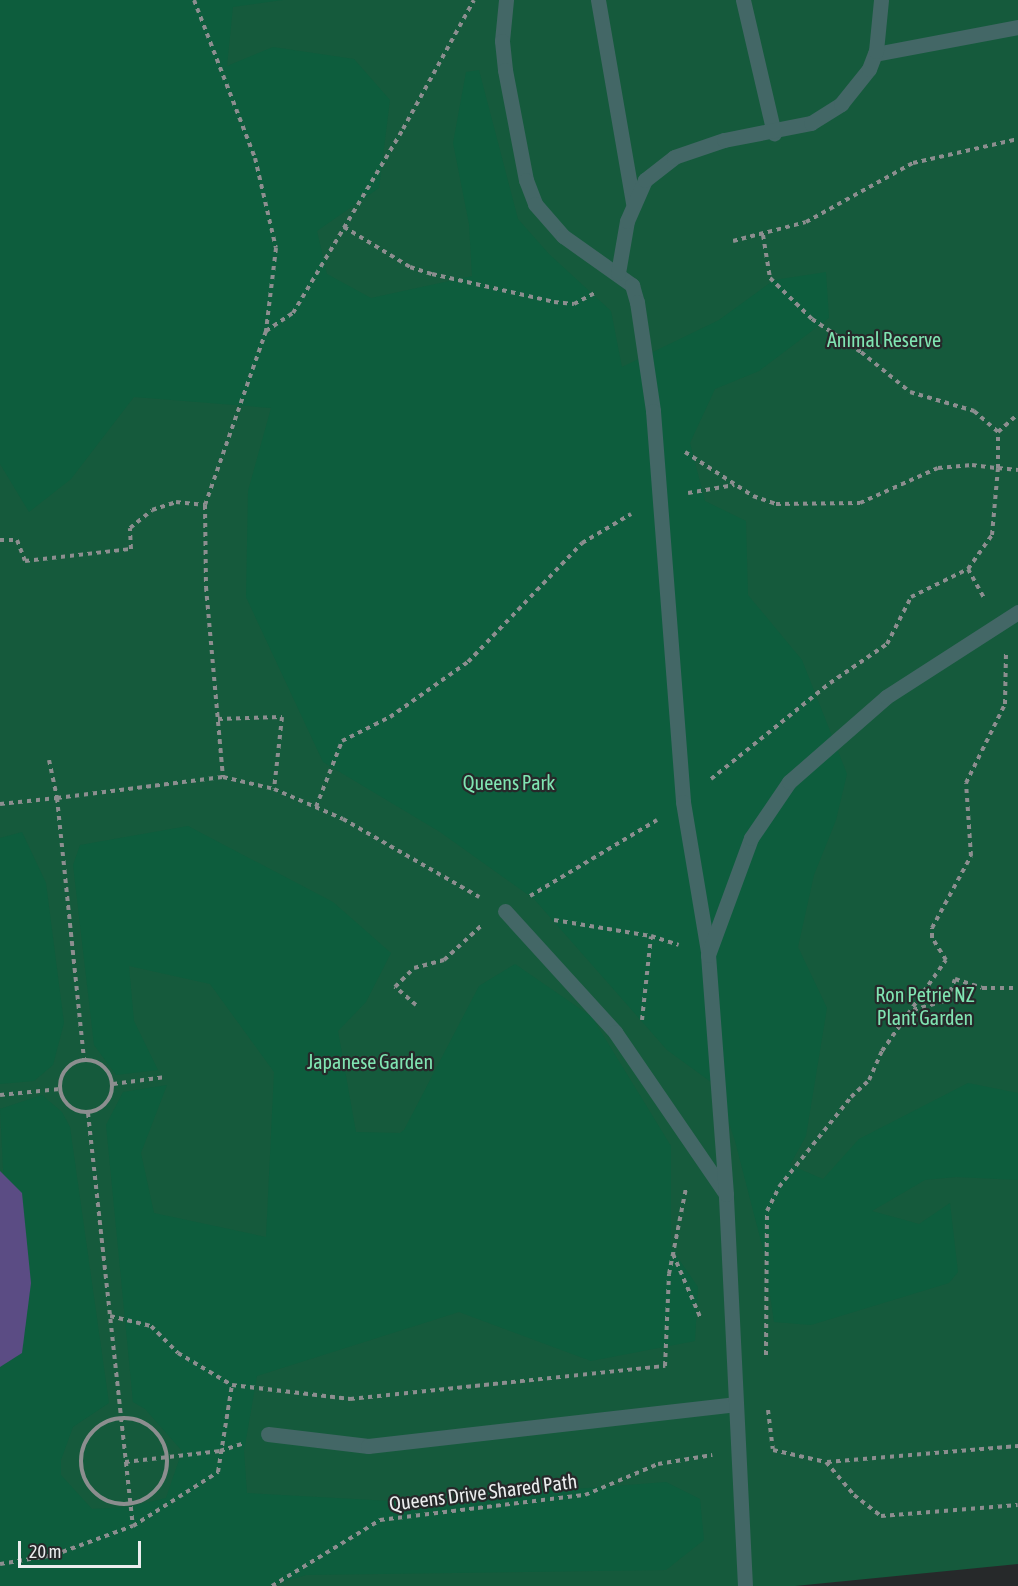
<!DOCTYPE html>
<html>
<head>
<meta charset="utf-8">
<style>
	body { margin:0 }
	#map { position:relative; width:1018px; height:1586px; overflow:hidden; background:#26292a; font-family:"Asap Condensed",sans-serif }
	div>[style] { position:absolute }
	.green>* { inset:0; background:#155a3c }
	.forest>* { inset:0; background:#0d5d3d }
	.water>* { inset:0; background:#5b4c84 }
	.path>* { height:4px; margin-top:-2px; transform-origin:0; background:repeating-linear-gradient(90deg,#8c8e8f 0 4.5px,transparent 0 9px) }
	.path>.ring { margin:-2px; padding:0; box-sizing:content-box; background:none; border:4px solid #8c8e8f; border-radius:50% }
	.lane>* { height:15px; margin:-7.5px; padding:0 7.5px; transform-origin:7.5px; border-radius:7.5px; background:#436766 }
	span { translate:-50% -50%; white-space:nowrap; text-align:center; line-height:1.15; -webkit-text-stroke:4.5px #26292a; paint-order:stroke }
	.park-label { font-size:20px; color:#80e5b2 }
	.street-label { font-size:20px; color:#ebedee }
	.scale { position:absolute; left:18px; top:1541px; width:123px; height:27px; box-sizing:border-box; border:3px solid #ebedee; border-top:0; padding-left:8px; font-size:18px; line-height:21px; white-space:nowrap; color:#ebedee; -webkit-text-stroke:4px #26292a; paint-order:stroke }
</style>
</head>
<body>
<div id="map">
	<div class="green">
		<i style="clip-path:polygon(0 0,1018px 0,1018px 1564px,795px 1586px,0 1586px)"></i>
	</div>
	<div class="forest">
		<i style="clip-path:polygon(0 0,283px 0,233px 7px,227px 66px,273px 47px,354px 59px,390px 100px,379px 188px,317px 231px,327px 274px,371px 298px,472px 276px,469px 224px,453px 143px,466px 72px,479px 70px,518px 219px,549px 254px,611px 311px,622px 367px,719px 320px,774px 280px,826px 272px,829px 318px,759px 371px,715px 389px,690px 443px,705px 501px,746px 521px,748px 595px,802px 660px,847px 774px,836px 820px,814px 875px,798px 947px,827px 1008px,806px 1136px,790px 1165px,823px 1179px,859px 1139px,968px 1083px,1018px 1093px,1018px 1180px,956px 1177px,925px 1180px,872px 1211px,919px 1224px,950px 1203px,958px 1272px,949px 1283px,811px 1325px,774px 1322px,763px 1249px,735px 1141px,722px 1102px,711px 1082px,667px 1050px,534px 899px,440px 832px,323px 762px,246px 597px,248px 491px,271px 408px,134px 397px,71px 479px,29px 512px,0 464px)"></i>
		<i style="clip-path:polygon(188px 826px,333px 902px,391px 953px,366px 1002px,338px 1031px,356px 1132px,400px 1133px,404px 1130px,479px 986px,515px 964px,592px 1017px,671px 1146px,671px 1248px,698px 1287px,695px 1341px,591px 1361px,459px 1312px,257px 1376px,244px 1451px,247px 1493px,409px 1502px,666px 1482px,700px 1499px,704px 1540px,666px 1570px,306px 1575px,269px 1586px,0 1586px,0 1263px,5px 1208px,0 1109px,42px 1095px,62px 1112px,70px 1127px,109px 1403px,73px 1427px,61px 1460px,61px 1475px,92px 1509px,129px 1507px,166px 1498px,182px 1451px,145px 1409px,133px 1402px,106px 1125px,123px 1092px,167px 1085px,141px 1153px,154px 1213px,266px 1237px,274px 1072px,210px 984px,129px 966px,134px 1021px,158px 1070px,116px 1075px,94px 1045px,73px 865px,80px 845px)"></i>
		<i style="clip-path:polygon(22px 832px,46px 883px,64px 1023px,53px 1065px,34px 1081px,0 1084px,0 838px)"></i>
	</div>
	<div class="water">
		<i style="clip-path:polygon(0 1171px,22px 1193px,31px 1283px,22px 1353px,0 1367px)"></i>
	</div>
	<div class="path">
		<i style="left:194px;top:0;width:169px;rotate:68.9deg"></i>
		<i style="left:255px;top:158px;width:92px;rotate:76.9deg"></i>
		<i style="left:276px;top:248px;width:84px;rotate:96.9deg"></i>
		<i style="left:266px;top:331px;width:184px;rotate:109.3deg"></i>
		<i style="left:205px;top:505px;width:82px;rotate:89.3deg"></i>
		<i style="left:206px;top:587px;width:191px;rotate:84.9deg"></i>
		<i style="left:344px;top:227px;width:77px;rotate:31.2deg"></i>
		<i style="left:410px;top:267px;width:23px;rotate:18deg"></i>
		<i style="left:432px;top:274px;width:125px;rotate:12.9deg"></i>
		<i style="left:554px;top:302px;width:20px;rotate:6deg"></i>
		<i style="left:574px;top:304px;width:24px;rotate:-28deg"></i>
		<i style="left:763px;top:235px;width:44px;rotate:80.8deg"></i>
		<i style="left:770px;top:278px;width:59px;rotate:44.3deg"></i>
		<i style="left:812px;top:319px;width:59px;rotate:34deg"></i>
		<i style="left:861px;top:352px;width:63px;rotate:39.2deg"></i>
		<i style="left:910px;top:392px;width:67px;rotate:16.5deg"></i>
		<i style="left:974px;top:411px;width:32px;rotate:41deg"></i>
		<i style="left:733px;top:241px;width:75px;rotate:-14.6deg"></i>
		<i style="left:806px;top:222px;width:122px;rotate:-28.9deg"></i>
		<i style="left:913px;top:163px;width:108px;rotate:-12.9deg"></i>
		<i style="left:266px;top:331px;width:32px;rotate:-34deg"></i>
		<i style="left:293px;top:313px;width:214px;rotate:-59.1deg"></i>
		<i style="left:403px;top:129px;width:147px;rotate:-61.2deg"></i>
		<i style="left:685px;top:452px;width:81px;rotate:32.9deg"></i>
		<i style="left:753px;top:496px;width:24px;rotate:19deg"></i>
		<i style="left:776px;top:504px;width:84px;rotate:-0.7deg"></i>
		<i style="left:860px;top:503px;width:85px;rotate:-24.2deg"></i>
		<i style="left:938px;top:468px;width:34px;rotate:-5deg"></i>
		<i style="left:972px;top:465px;width:26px;rotate:7deg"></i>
		<i style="left:998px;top:468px;width:36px;rotate:-90deg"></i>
		<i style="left:998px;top:432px;width:27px;rotate:-42deg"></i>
		<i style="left:688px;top:493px;width:47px;rotate:-9.9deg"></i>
		<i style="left:0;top:540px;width:17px"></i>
		<i style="left:17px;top:540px;width:22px;rotate:69deg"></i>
		<i style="left:25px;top:561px;width:107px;rotate:-6.5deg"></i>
		<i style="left:131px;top:549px;width:21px;rotate:-93deg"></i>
		<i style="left:130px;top:528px;width:28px;rotate:-39deg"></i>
		<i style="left:152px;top:510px;width:25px;rotate:-18deg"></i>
		<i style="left:176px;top:502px;width:29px;rotate:6deg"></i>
		<i style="left:968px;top:569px;width:35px;rotate:61deg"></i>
		<i style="left:218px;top:719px;width:64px;rotate:-1.8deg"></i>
		<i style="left:282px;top:717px;width:72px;rotate:96.3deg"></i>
		<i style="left:49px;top:760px;width:39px;rotate:78deg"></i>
		<i style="left:57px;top:798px;width:167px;rotate:-7.2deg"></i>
		<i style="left:223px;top:777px;width:52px;rotate:13.2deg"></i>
		<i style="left:274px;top:789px;width:75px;rotate:23.5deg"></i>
		<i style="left:343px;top:819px;width:157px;rotate:29.8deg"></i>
		<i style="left:711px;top:779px;width:153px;rotate:-38.9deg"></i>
		<i style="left:830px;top:683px;width:69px;rotate:-34.4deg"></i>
		<i style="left:887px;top:644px;width:53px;rotate:-62.9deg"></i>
		<i style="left:911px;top:597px;width:64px;rotate:-26.2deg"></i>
		<i style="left:968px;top:569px;width:42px;rotate:-54.8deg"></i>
		<i style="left:992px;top:535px;width:67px;rotate:-84.9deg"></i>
		<i style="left:998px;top:468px;width:20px;rotate:6deg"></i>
		<i style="left:0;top:804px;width:57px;rotate:-6deg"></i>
		<i style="left:57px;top:798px;width:263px;rotate:84.1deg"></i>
		<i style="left:316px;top:807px;width:71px;rotate:-68.5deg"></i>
		<i style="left:342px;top:741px;width:54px;rotate:-26.6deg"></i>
		<i style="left:390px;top:717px;width:95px;rotate:-35.2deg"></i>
		<i style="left:468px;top:662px;width:165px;rotate:-46.2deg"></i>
		<i style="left:582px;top:543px;width:57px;rotate:-30.6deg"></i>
		<i style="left:530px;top:896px;width:148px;rotate:-30.9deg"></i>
		<i style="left:554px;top:920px;width:98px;rotate:9.4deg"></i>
		<i style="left:651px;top:936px;width:29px;rotate:18deg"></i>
		<i style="left:416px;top:1005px;width:28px;rotate:-139deg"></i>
		<i style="left:395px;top:987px;width:27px;rotate:-45deg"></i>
		<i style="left:414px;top:968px;width:31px;rotate:-15deg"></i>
		<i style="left:444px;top:960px;width:52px;rotate:-42.6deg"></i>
		<i style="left:913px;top:1010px;width:35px;rotate:-16deg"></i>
		<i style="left:947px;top:1000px;width:22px;rotate:-69deg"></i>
		<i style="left:955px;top:979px;width:28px;rotate:18deg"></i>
		<i style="left:982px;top:988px;width:36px"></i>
		<i style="left:642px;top:1020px;width:84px;rotate:-83.9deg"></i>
		<i class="ring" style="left:60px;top:1060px;width:48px;height:48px"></i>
		<i style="left:113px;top:1084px;width:53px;rotate:-7.5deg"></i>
		<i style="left:0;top:1095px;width:60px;rotate:-5.7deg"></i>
		<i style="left:88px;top:1113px;width:415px;rotate:83.8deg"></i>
		<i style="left:673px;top:1254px;width:71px;rotate:66.7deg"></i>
		<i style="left:110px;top:1316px;width:42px;rotate:13.7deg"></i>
		<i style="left:151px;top:1326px;width:38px;rotate:45deg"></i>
		<i style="left:178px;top:1353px;width:63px;rotate:30.7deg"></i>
		<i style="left:232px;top:1385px;width:119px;rotate:6.8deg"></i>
		<i style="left:350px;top:1399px;width:317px;rotate:-6deg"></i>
		<i style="left:665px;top:1366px;width:92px;rotate:-87.5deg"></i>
		<i style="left:669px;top:1274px;width:88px;rotate:-78.8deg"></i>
		<i style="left:766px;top:1355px;width:144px;rotate:-89.6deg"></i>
		<i style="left:767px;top:1211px;width:27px;rotate:-63deg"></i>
		<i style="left:779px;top:1187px;width:115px;rotate:-51.3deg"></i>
		<i style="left:851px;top:1097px;width:25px;rotate:-43deg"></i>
		<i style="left:869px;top:1080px;width:32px;rotate:-66deg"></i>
		<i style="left:882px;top:1051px;width:111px;rotate:-54.9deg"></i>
		<i style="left:946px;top:960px;width:26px;rotate:-122deg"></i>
		<i style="left:932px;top:938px;width:10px;rotate:-90deg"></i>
		<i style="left:932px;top:928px;width:82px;rotate:-61.6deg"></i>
		<i style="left:971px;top:856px;width:73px;rotate:-93.9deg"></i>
		<i style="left:966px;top:783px;width:88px;rotate:-63.7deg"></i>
		<i style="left:1005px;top:704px;width:50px;rotate:-88.9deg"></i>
		<i style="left:768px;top:1410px;width:39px;rotate:83deg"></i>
		<i class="ring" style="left:81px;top:1418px;width:82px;height:82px"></i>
		<i style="left:773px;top:1450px;width:54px;rotate:12.8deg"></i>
		<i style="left:826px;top:1462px;width:43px;rotate:49.7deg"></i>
		<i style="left:854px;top:1495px;width:34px;rotate:38deg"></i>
		<i style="left:881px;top:1516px;width:137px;rotate:-4.6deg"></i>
		<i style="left:125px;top:1462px;width:96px;rotate:-6.6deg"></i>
		<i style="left:220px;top:1451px;width:23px;rotate:-18deg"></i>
		<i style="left:827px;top:1462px;width:192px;rotate:-4.8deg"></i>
		<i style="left:0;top:1564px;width:55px;rotate:-9.5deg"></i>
		<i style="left:54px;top:1555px;width:84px;rotate:-20.2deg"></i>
		<i style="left:133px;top:1526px;width:101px;rotate:-32.4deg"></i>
		<i style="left:218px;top:1472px;width:88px;rotate:-80.9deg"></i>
		<i style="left:272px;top:1586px;width:127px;rotate:-31.4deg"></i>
		<i style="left:380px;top:1520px;width:207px;rotate:-7deg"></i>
		<i style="left:585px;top:1495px;width:79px;rotate:-23deg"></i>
		<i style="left:658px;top:1464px;width:55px;rotate:-9.5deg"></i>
	</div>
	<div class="lane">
		<i style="left:506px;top:0;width:41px;rotate:95.6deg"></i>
		<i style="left:502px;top:41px;width:29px;rotate:84deg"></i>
		<i style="left:505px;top:70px;width:112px;rotate:79.2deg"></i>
		<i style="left:526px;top:180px;width:26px;rotate:69deg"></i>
		<i style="left:535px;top:204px;width:43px;rotate:48.8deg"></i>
		<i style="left:563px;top:236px;width:85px;rotate:35.4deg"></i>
		<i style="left:632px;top:285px;width:18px;rotate:74deg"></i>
		<i style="left:637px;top:302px;width:110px;rotate:81.6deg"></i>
		<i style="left:653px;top:411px;width:392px;rotate:85.6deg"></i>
		<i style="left:683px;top:802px;width:152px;rotate:80.5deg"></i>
		<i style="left:598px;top:0;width:206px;rotate:80.2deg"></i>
		<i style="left:743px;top:0;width:137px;rotate:76.9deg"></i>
		<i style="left:875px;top:54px;width:146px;rotate:-10.7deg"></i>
		<i style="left:618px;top:273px;width:53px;rotate:-80.2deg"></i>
		<i style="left:627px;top:221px;width:45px;rotate:-66.3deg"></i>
		<i style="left:645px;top:180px;width:37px;rotate:-38deg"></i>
		<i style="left:674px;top:157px;width:53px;rotate:-18.8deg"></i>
		<i style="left:724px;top:140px;width:89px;rotate:-11.1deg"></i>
		<i style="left:811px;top:123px;width:36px;rotate:-32deg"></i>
		<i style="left:841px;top:104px;width:45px;rotate:-51.3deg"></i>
		<i style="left:869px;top:69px;width:19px;rotate:-69deg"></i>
		<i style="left:876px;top:51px;width:51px;rotate:-84.4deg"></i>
		<i style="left:505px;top:911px;width:164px;rotate:47.7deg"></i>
		<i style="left:615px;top:1032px;width:196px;rotate:55.6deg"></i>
		<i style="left:268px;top:1434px;width:101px;rotate:6.8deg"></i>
		<i style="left:368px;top:1446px;width:369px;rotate:-6.5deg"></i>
		<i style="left:745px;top:1586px;width:392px;rotate:-92.8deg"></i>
		<i style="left:726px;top:1194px;width:240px;rotate:-94.3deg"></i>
		<i style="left:708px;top:955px;width:125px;rotate:-69.8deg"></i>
		<i style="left:751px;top:838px;width:68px;rotate:-55.8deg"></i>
		<i style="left:789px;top:782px;width:129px;rotate:-41.2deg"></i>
		<i style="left:886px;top:697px;width:157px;rotate:-32.8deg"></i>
	</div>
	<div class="park-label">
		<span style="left:884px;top:339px">Animal Reserve</span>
		<span style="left:509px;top:782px">Queens Park</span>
		<span style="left:925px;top:1006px">Ron Petrie NZ<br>Plant Garden</span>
		<span style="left:370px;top:1061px">Japanese Garden</span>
	</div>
	<div class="street-label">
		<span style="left:483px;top:1492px;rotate:-7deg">Queens Drive Shared Path</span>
	</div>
	<div class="scale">20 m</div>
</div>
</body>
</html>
